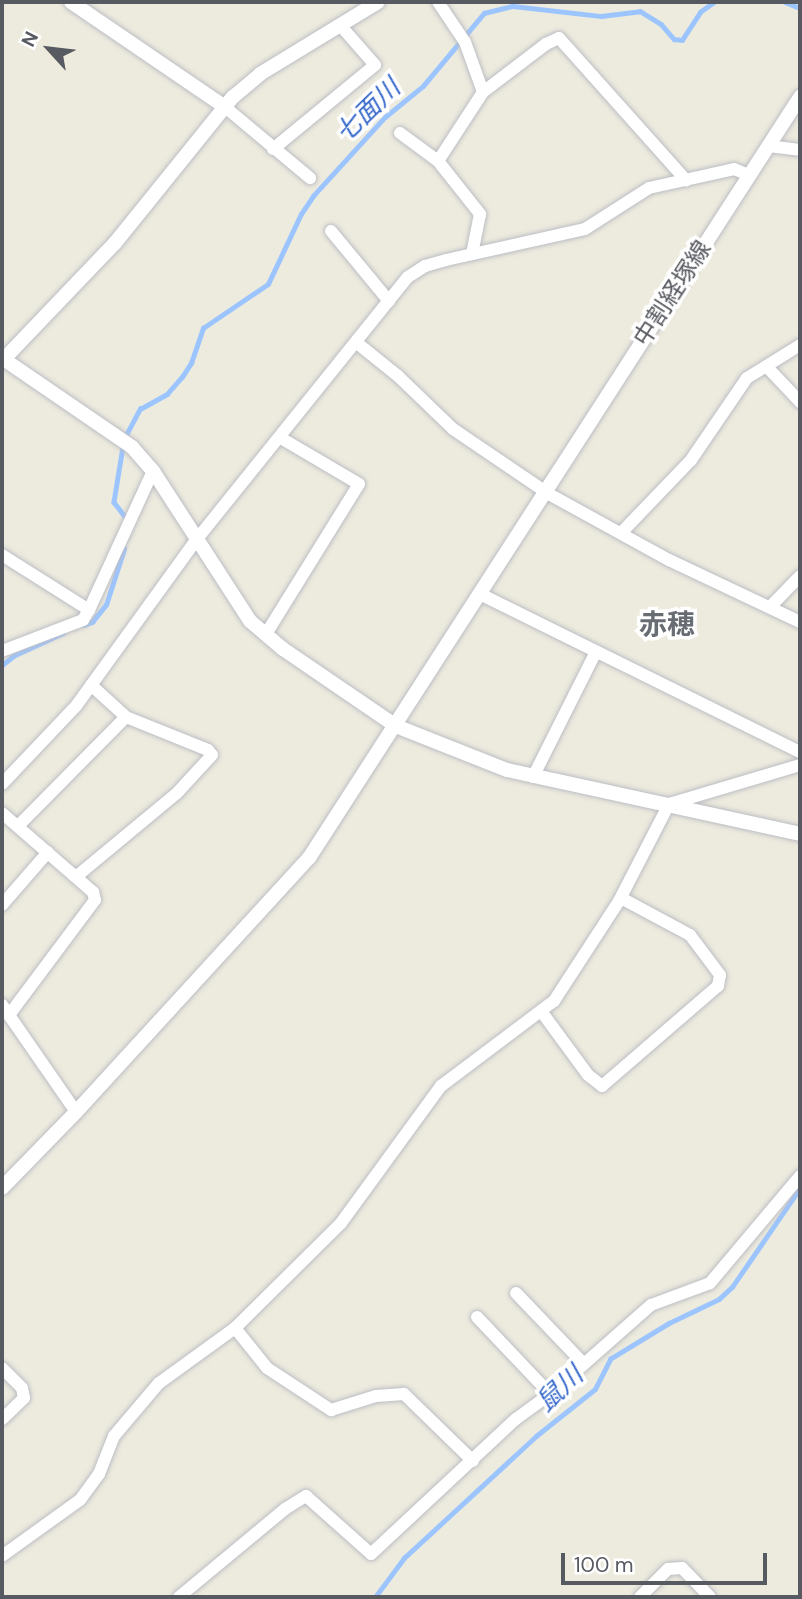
<!DOCTYPE html>
<html>
<head>
<meta charset="utf-8">
<style>
	body { margin:0 }
	#map { position:relative; width:802px; height:1599px; overflow:hidden; background:#edebde; font-family:"DM Sans","Noto Sans JP",sans-serif }
	div>[style] { position:absolute }
	.stream>* { height:4.5px; margin:-2.25px; padding:0 2.25px; transform-origin:2.25px; border-radius:2.25px; background:#9cc5ff }
	.roads { filter:drop-shadow(0 0 2px #bcbdc4) drop-shadow(0 0 2px #bcbdc4) }
	.minor>* { height:12px; margin:-6px; padding:0 6px; transform-origin:6px; border-radius:6px; background:#fff }
	.tertiary>* { height:14px; margin:-7px; padding:0 7px; transform-origin:7px; border-radius:7px; background:#fff }
	span { translate:-50% -50%; white-space:nowrap; text-align:center; line-height:1.15; -webkit-text-stroke:7px #fff; paint-order:stroke }
	.street-label { font-size:24px; color:#585a61 }
	.water-label { font-size:26px; color:#3668cb; font-style:italic }
	.quarter-label { font-size:28px; color:#686c73; font-weight:700 }
	.frame { position:absolute; inset:0; border:4px solid #585a61; pointer-events:none }
	.north { position:absolute; left:14px; top:14px; width:70px; height:70px; -webkit-text-stroke:5px #fff; paint-order:stroke; rotate:297deg; font-size:19px; font-weight:700; line-height:28px; text-align:center; color:#585a61 }
	.north::after { content:''; display:block; margin:auto; width:24px; height:32px; background:#585a61; clip-path:polygon(50% 0,100% 100%,50% 72%,0 100%) }
	.scale { position:absolute; left:561px; top:1553px; width:206px; height:32px; box-sizing:border-box; border:4px solid #585a61; border-top:0; padding-left:9px; font-size:21px; line-height:24px; white-space:nowrap; color:#585a61; -webkit-text-stroke:5px #fff; paint-order:stroke }
</style>
</head>
<body>
<div id="map">
	<div class="stream">
		<i style="left:785px;top:2px;width:16px;rotate:22deg"></i>
		<i style="left:126px;top:435px;width:30px;rotate:-62deg"></i>
		<i style="left:140px;top:409px;width:31px;rotate:-29deg"></i>
		<i style="left:167px;top:394px;width:23px;rotate:-49deg"></i>
		<i style="left:182px;top:377px;width:17px;rotate:-57deg"></i>
		<i style="left:191px;top:363px;width:37px;rotate:-71deg"></i>
		<i style="left:203px;top:328px;width:78px;rotate:-34.1deg"></i>
		<i style="left:268px;top:284px;width:77px;rotate:-64.8deg"></i>
		<i style="left:301px;top:214px;width:22px;rotate:-56deg"></i>
		<i style="left:313px;top:196px;width:107px;rotate:-47.7deg"></i>
		<i style="left:385px;top:117px;width:49px;rotate:-39.2deg"></i>
		<i style="left:423px;top:86px;width:95px;rotate:-50.1deg"></i>
		<i style="left:484px;top:13px;width:30px;rotate:-14deg"></i>
		<i style="left:513px;top:6px;width:89px;rotate:6.5deg"></i>
		<i style="left:601px;top:16px;width:39px;rotate:-7deg"></i>
		<i style="left:640px;top:11px;width:25px;rotate:32deg"></i>
		<i style="left:661px;top:24px;width:20px;rotate:49deg"></i>
		<i style="left:674px;top:39px;width:8px;rotate:7deg"></i>
		<i style="left:682px;top:40px;width:33px;rotate:-57deg"></i>
		<i style="left:700px;top:12px;width:17px;rotate:-36deg"></i>
		<i style="left:123px;top:447px;width:56px;rotate:99.3deg"></i>
		<i style="left:114px;top:502px;width:20px;rotate:53deg"></i>
		<i style="left:84px;top:625px;width:9px;rotate:-21deg"></i>
		<i style="left:92px;top:622px;width:22px;rotate:-51deg"></i>
		<i style="left:106px;top:605px;width:59px;rotate:-72.2deg"></i>
		<i style="left:2px;top:665px;width:16px;rotate:-38deg"></i>
		<i style="left:15px;top:655px;width:53px;rotate:-24.6deg"></i>
		<i style="left:375px;top:1597px;width:49px;rotate:-53.4deg"></i>
		<i style="left:404px;top:1558px;width:180px;rotate:-42.7deg"></i>
		<i style="left:536px;top:1436px;width:75px;rotate:-38.5deg"></i>
		<i style="left:595px;top:1389px;width:34px;rotate:-63deg"></i>
		<i style="left:610px;top:1359px;width:69px;rotate:-31.4deg"></i>
		<i style="left:669px;top:1323px;width:55px;rotate:-25.6deg"></i>
		<i style="left:719px;top:1299px;width:18px;rotate:-43deg"></i>
		<i style="left:732px;top:1287px;width:120px;rotate:-55.5deg"></i>
	</div>
	<div class="roads">
		<div class="minor">
			<i style="left:438px;top:2px;width:48px;rotate:56deg"></i>
			<i style="left:465px;top:42px;width:53px;rotate:70.2deg"></i>
			<i style="left:483px;top:92px;width:82px;rotate:123.1deg"></i>
			<i style="left:438px;top:161px;width:68px;rotate:51.6deg"></i>
			<i style="left:480px;top:214px;width:41px;rotate:101.3deg"></i>
			<i style="left:483px;top:92px;width:79px;rotate:-37.3deg"></i>
			<i style="left:546px;top:44px;width:14px;rotate:-25deg"></i>
			<i style="left:559px;top:38px;width:191px;rotate:48.2deg"></i>
			<i style="left:225px;top:107px;width:111px;rotate:39.9deg"></i>
			<i style="left:400px;top:133px;width:47px;rotate:36.4deg"></i>
			<i style="left:768px;top:146px;width:32px;rotate:7deg"></i>
			<i style="left:273px;top:149px;width:132px;rotate:-39.5deg"></i>
			<i style="left:375px;top:65px;width:53px;rotate:-131.2deg"></i>
			<i style="left:331px;top:231px;width:91px;rotate:50.4deg"></i>
			<i style="left:357px;top:343px;width:53px;rotate:38.8deg"></i>
			<i style="left:398px;top:376px;width:76px;rotate:43.9deg"></i>
			<i style="left:453px;top:429px;width:114px;rotate:34.2deg"></i>
			<i style="left:547px;top:493px;width:139px;rotate:28.8deg"></i>
			<i style="left:669px;top:560px;width:145px;rotate:25.3deg"></i>
			<i style="left:768px;top:368px;width:47px;rotate:46.7deg"></i>
			<i style="left:621px;top:533px;width:101px;rotate:-46.2deg"></i>
			<i style="left:691px;top:460px;width:99px;rotate:-55.7deg"></i>
			<i style="left:747px;top:378px;width:62px;rotate:-31.9deg"></i>
			<i style="left:2px;top:555px;width:103px;rotate:32.3deg"></i>
			<i style="left:89px;top:610px;width:153px;rotate:-65.3deg"></i>
			<i style="left:480px;top:594px;width:357px;rotate:26.3deg"></i>
			<i style="left:770px;top:607px;width:43px;rotate:-45.9deg"></i>
			<i style="left:266px;top:634px;width:176px;rotate:-58.2deg"></i>
			<i style="left:359px;top:484px;width:91px;rotate:-149.5deg"></i>
			<i style="left:2px;top:651px;width:87px;rotate:-20.9deg"></i>
			<i style="left:83px;top:620px;width:12px;rotate:-59deg"></i>
			<i style="left:91px;top:685px;width:47px;rotate:42.4deg"></i>
			<i style="left:533px;top:777px;width:140px;rotate:-63.3deg"></i>
			<i style="left:2px;top:784px;width:108px;rotate:-46.5deg"></i>
			<i style="left:76px;top:706px;width:206px;rotate:-54.1deg"></i>
			<i style="left:197px;top:539px;width:336px;rotate:-51.2deg"></i>
			<i style="left:408px;top:277px;width:20px;rotate:-33deg"></i>
			<i style="left:425px;top:266px;width:22px;rotate:-16deg"></i>
			<i style="left:446px;top:260px;width:142px;rotate:-12.6deg"></i>
			<i style="left:585px;top:229px;width:76px;rotate:-32.6deg"></i>
			<i style="left:649px;top:188px;width:87px;rotate:-12.6deg"></i>
			<i style="left:734px;top:169px;width:16px;rotate:22deg"></i>
			<i style="left:2px;top:813px;width:121px;rotate:41deg"></i>
			<i style="left:93px;top:892px;width:8px;rotate:76deg"></i>
			<i style="left:95px;top:900px;width:144px;rotate:126.8deg"></i>
			<i style="left:18px;top:826px;width:153px;rotate:-45.3deg"></i>
			<i style="left:126px;top:717px;width:88px;rotate:21.9deg"></i>
			<i style="left:208px;top:750px;width:6px;rotate:51deg"></i>
			<i style="left:212px;top:755px;width:52px;rotate:132.6deg"></i>
			<i style="left:177px;top:793px;width:131px;rotate:140.3deg"></i>
			<i style="left:2px;top:905px;width:70px;rotate:-49deg"></i>
			<i style="left:2px;top:1005px;width:130px;rotate:55.3deg"></i>
			<i style="left:541px;top:1011px;width:79px;rotate:53.7deg"></i>
			<i style="left:588px;top:1075px;width:18px;rotate:38deg"></i>
			<i style="left:602px;top:1086px;width:153px;rotate:-40.8deg"></i>
			<i style="left:718px;top:986px;width:11px;rotate:-80deg"></i>
			<i style="left:720px;top:975px;width:50px;rotate:-126.9deg"></i>
			<i style="left:690px;top:935px;width:78px;rotate:-151.8deg"></i>
			<i style="left:516px;top:1293px;width:95px;rotate:46.3deg"></i>
			<i style="left:477px;top:1317px;width:106px;rotate:46.5deg"></i>
			<i style="left:550px;top:1394px;width:135px;rotate:-41.4deg"></i>
			<i style="left:651px;top:1305px;width:63px;rotate:-20.4deg"></i>
			<i style="left:710px;top:1283px;width:140px;rotate:-49.9deg"></i>
			<i style="left:235px;top:1328px;width:51px;rotate:51.3deg"></i>
			<i style="left:267px;top:1368px;width:77px;rotate:33.3deg"></i>
			<i style="left:331px;top:1410px;width:47px;rotate:-17.3deg"></i>
			<i style="left:376px;top:1396px;width:28px;rotate:-4deg"></i>
			<i style="left:404px;top:1394px;width:96px;rotate:44.2deg"></i>
			<i style="left:2px;top:1368px;width:28px;rotate:45deg"></i>
			<i style="left:22px;top:1388px;width:10px;rotate:79deg"></i>
			<i style="left:24px;top:1398px;width:30px;rotate:136deg"></i>
			<i style="left:2px;top:1556px;width:96px;rotate:-35.7deg"></i>
			<i style="left:80px;top:1500px;width:32px;rotate:-54deg"></i>
			<i style="left:99px;top:1474px;width:41px;rotate:-68.5deg"></i>
			<i style="left:114px;top:1436px;width:70px;rotate:-49.7deg"></i>
			<i style="left:159px;top:1383px;width:94px;rotate:-35.9deg"></i>
			<i style="left:235px;top:1328px;width:149px;rotate:-44.7deg"></i>
			<i style="left:341px;top:1223px;width:170px;rotate:-53.9deg"></i>
			<i style="left:441px;top:1086px;width:141px;rotate:-37deg"></i>
			<i style="left:554px;top:1001px;width:119px;rotate:-57deg"></i>
			<i style="left:619px;top:901px;width:109px;rotate:-62.7deg"></i>
			<i style="left:669px;top:804px;width:137px;rotate:-16.6deg"></i>
			<i style="left:179px;top:1597px;width:138px;rotate:-39.7deg"></i>
			<i style="left:285px;top:1509px;width:25px;rotate:-32deg"></i>
			<i style="left:306px;top:1496px;width:87px;rotate:41.7deg"></i>
			<i style="left:371px;top:1554px;width:198px;rotate:-43deg"></i>
			<i style="left:516px;top:1419px;width:42px;rotate:-36.3deg"></i>
			<i style="left:640px;top:1597px;width:40px;rotate:-45deg"></i>
			<i style="left:668px;top:1569px;width:14px;rotate:-4deg"></i>
			<i style="left:682px;top:1568px;width:40px;rotate:46deg"></i>
		</div>
		<div class="tertiary">
			<i style="left:71px;top:2px;width:186px;rotate:34.3deg"></i>
			<i style="left:2px;top:358px;width:158px;rotate:34.4deg"></i>
			<i style="left:132px;top:447px;width:32px;rotate:49deg"></i>
			<i style="left:153px;top:471px;width:179px;rotate:57.1deg"></i>
			<i style="left:250px;top:621px;width:43px;rotate:40.3deg"></i>
			<i style="left:283px;top:649px;width:137px;rotate:34.3deg"></i>
			<i style="left:396px;top:726px;width:119px;rotate:21.6deg"></i>
			<i style="left:507px;top:770px;width:300px;rotate:12.3deg"></i>
			<i style="left:4px;top:359px;width:161px;rotate:-46.3deg"></i>
			<i style="left:115px;top:243px;width:188px;rotate:-51.1deg"></i>
			<i style="left:233px;top:97px;width:35px;rotate:-40deg"></i>
			<i style="left:260px;top:74px;width:138px;rotate:-31.4deg"></i>
			<i style="left:2px;top:1188px;width:106px;rotate:-45.8deg"></i>
			<i style="left:76px;top:1112px;width:345px;rotate:-47.5deg"></i>
			<i style="left:309px;top:858px;width:906px;rotate:-57.17deg"></i>
		</div>
	</div>
	<div class="street-label">
		<span style="left:672px;top:293px;rotate:-57deg">中割経塚線</span>
	</div>
	<div class="water-label">
		<span style="left:368px;top:111px;rotate:-44deg">七面川</span>
		<span style="left:560px;top:1389px;rotate:-43deg">鼠川</span>
	</div>
	<div class="quarter-label">
		<span style="left:667px;top:625px">赤穂</span>
	</div>
	<div class="frame"></div>
	<div class="north">N</div>
	<div class="scale">100 m</div>
</div>
</body>
</html>
